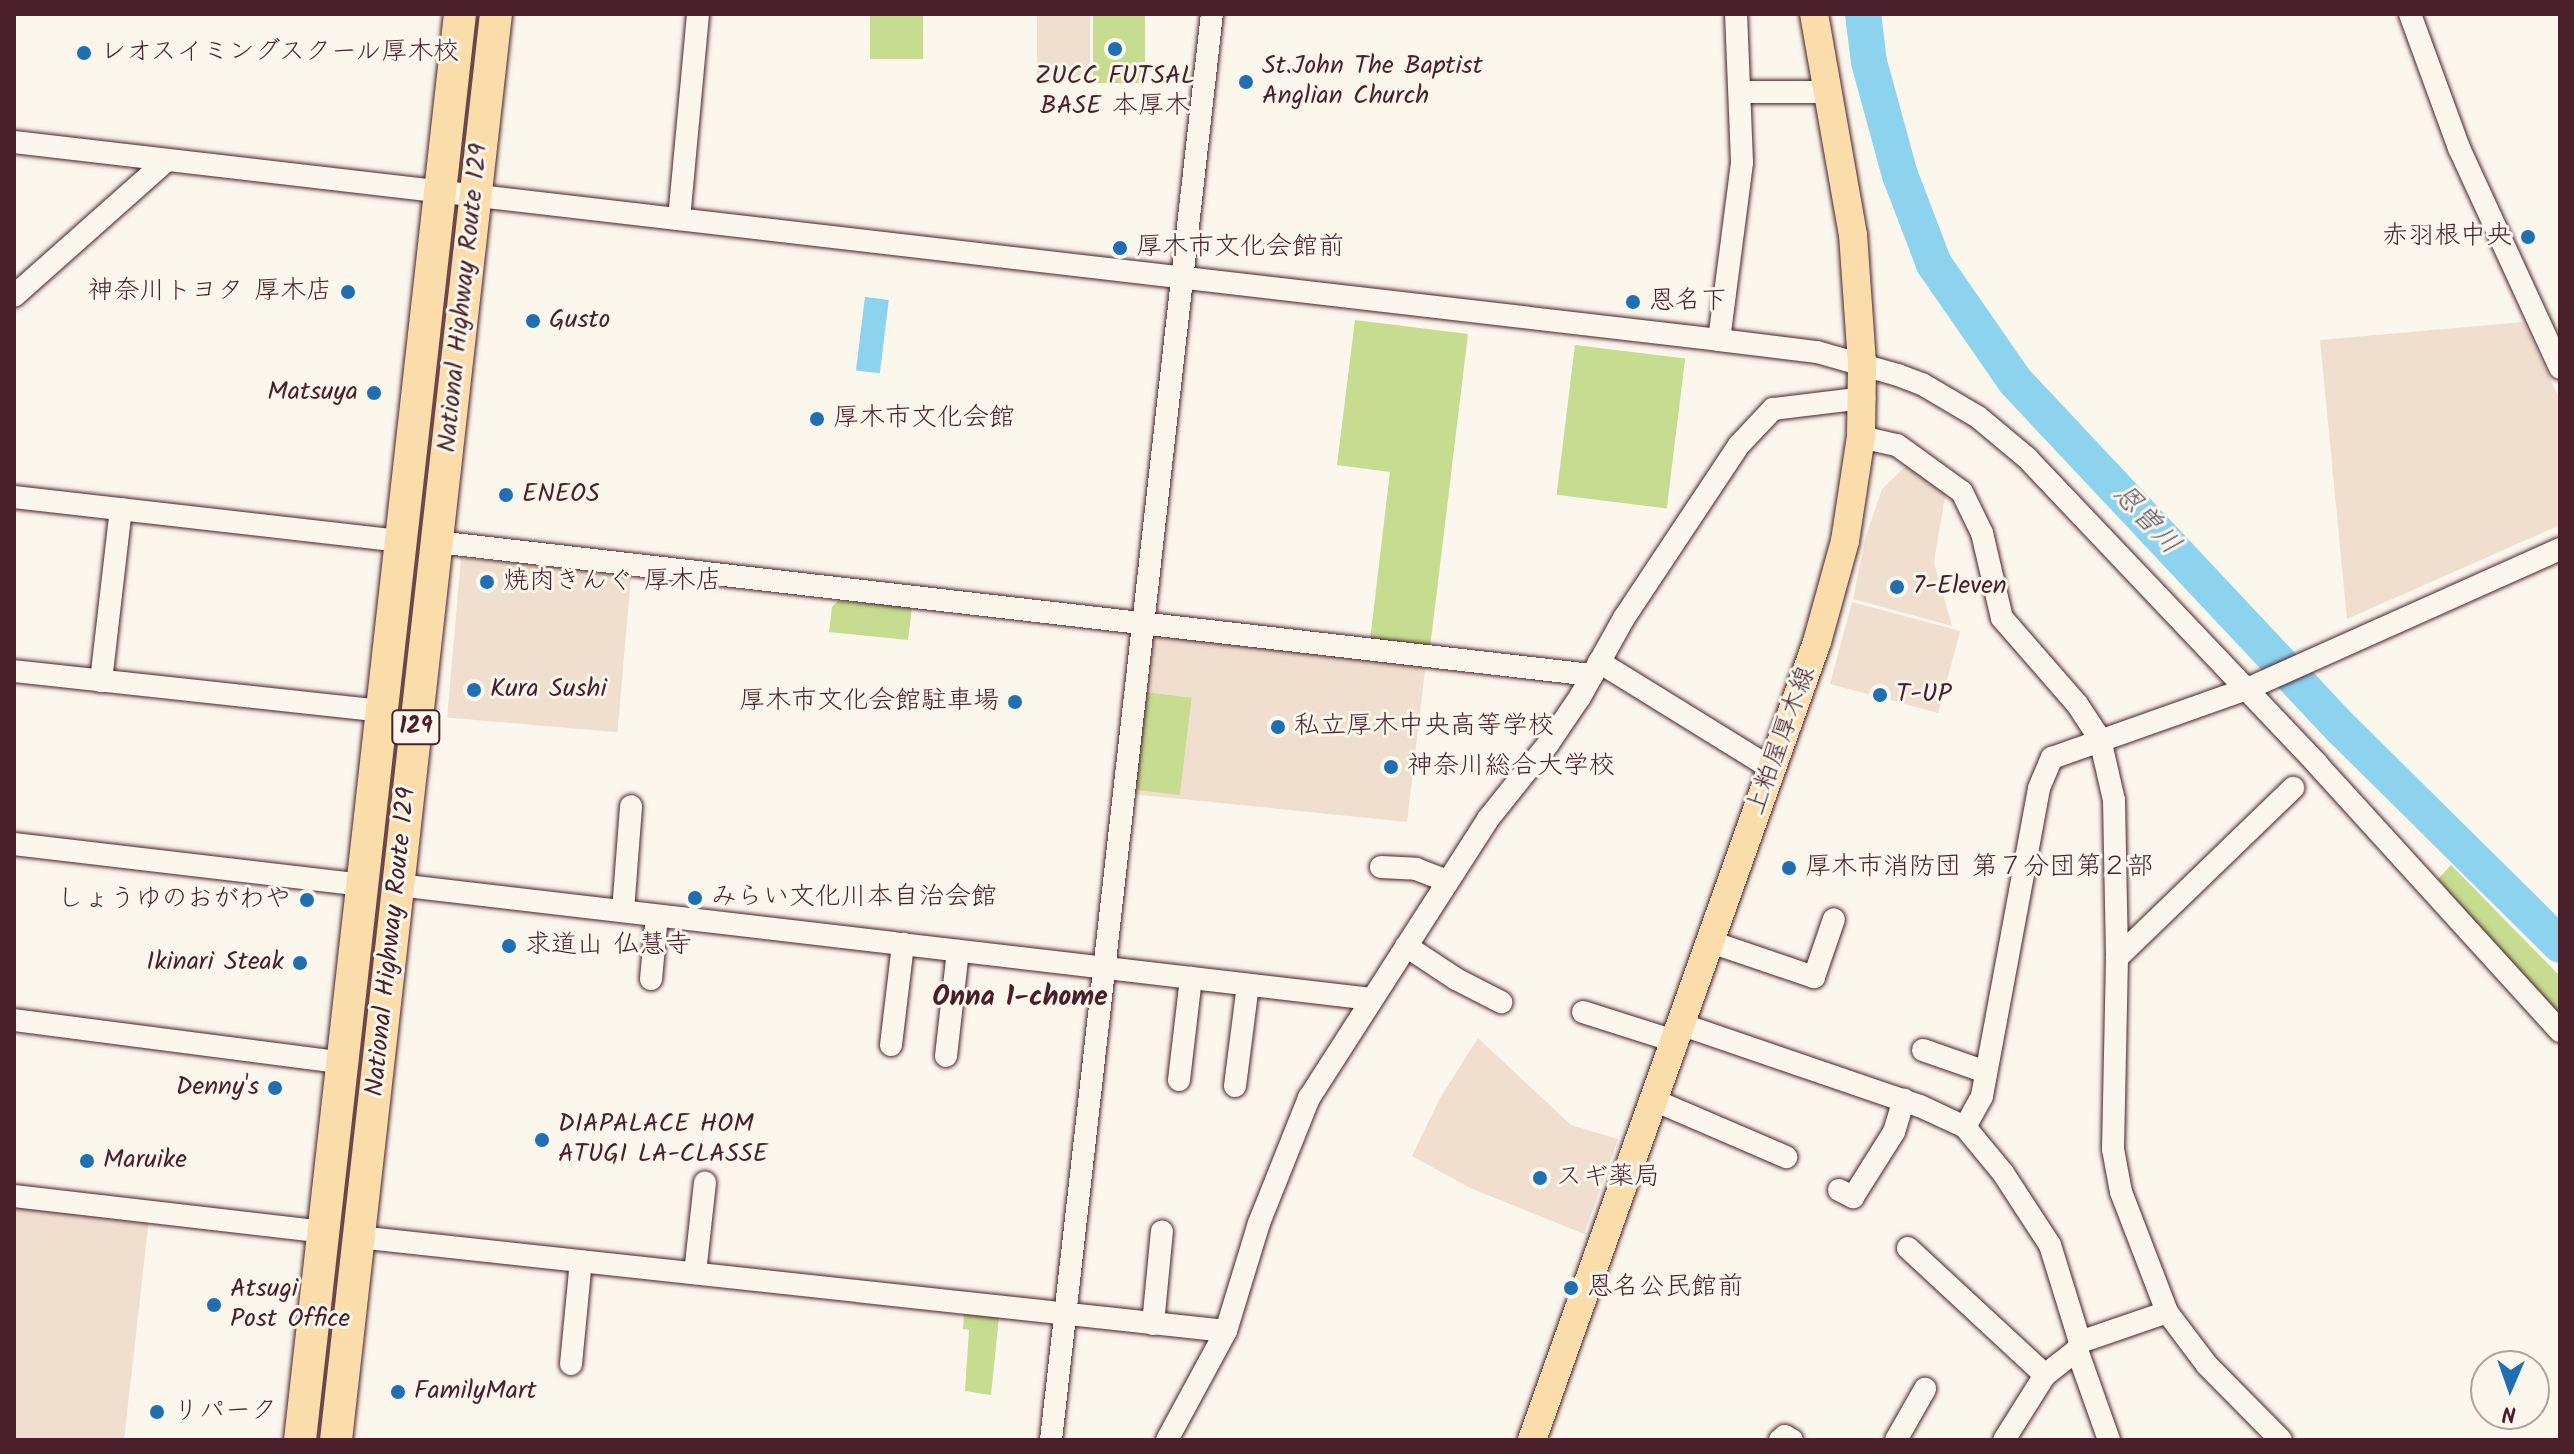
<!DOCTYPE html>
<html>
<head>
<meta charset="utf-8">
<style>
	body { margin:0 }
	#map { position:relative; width:2574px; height:1454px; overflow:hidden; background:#fbf7ec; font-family:Kalam,"Klee One",sans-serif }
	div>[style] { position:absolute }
	.built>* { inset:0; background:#f0dfcf; transform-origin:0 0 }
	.green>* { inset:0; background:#c5dc91; transform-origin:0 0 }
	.water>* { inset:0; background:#8dd3ee; transform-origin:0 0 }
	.river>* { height:36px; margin:-18px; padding:0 18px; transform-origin:18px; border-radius:18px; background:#8dd3ee }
	.roads { filter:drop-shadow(0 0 2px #4a1f2b) drop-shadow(0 0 2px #4a1f2b) }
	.minor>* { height:22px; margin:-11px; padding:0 11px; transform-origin:11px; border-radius:11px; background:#fbf7ec }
	.major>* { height:28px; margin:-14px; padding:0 14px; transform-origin:14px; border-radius:14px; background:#fbddab }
	.highway>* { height:32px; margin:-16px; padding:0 16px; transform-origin:16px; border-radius:16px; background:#fbddab }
	.dots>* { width:22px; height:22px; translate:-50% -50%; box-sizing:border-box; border:4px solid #fbf7ec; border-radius:50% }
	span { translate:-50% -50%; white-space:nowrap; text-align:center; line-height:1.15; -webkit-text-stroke:6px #fbf7ec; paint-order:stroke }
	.shield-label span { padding:2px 6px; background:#fbf7ec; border:2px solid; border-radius:6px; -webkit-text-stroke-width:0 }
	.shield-label { font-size:24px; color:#4a1f2b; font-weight:700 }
	.poi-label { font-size:26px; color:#4a1f2b }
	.left { translate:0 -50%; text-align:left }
	.right { translate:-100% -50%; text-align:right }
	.street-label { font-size:26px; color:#4a1f2b }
	.water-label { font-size:28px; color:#5e5566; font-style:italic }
	.neighbourhood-label { font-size:28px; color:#4a1f2b; font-weight:700 }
	.frame { position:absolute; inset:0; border:16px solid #4a1f2b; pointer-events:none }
	.north { position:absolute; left:2470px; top:1350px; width:80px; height:80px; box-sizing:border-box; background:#fbf7ec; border:2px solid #b4a19f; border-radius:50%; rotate:182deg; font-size:22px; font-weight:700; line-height:32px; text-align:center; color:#4a1f2b }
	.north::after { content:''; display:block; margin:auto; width:28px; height:36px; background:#1f6fb2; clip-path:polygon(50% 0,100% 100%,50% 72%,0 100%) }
</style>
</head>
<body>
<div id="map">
	<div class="built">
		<i style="left:1037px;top:14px;width:53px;height:64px"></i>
		<i style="clip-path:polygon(2523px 322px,2560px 400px,2560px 525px,2347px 619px,2320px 340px)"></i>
		<i style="clip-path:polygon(1908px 464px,1946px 491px,1934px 562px,1952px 626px,1853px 599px,1866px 536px,1882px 489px)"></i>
		<i style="left:461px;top:558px;width:171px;height:160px;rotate:5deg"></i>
		<i style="left:1852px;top:602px;width:112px;height:85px;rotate:15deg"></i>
		<i style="clip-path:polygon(1156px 633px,1426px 662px,1407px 822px,1132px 794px,1147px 640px)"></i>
		<i style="clip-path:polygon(1478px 1038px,1571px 1125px,1618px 1139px,1584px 1234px,1470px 1188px,1412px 1156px,1440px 1098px)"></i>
		<i style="clip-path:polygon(14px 1203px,149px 1218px,124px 1440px,14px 1440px)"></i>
	</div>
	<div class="green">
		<i style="left:870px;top:14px;width:53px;height:45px"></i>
		<i style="left:1093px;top:14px;width:52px;height:69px"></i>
		<i style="clip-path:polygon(1355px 320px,1468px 334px,1430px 648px,1370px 640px,1390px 472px,1337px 465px)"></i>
		<i style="left:1575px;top:345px;width:111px;height:151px;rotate:7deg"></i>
		<i style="clip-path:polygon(838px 601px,912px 607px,908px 640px,829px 632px,832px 607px)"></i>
		<i style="left:1144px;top:692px;width:48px;height:98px;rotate:7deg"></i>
		<i style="clip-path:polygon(2451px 865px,2560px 976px,2560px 1023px,2438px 879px)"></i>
		<i style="clip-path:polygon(964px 1313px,999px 1317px,991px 1395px,965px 1391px,969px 1330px,963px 1329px)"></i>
	</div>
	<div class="water">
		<i style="left:865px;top:297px;width:24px;height:74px;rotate:7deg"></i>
	</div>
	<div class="river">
		<i style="left:1863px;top:14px;width:48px;rotate:82.9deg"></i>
		<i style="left:1869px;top:62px;width:117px;rotate:74.7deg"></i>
		<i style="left:1900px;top:175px;width:95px;rotate:69.1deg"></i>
		<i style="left:1934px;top:264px;width:142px;rotate:55.3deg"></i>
		<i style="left:2015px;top:381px;width:478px;rotate:46.8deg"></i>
		<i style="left:2342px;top:729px;width:307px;rotate:44.7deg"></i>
	</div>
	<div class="roads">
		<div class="minor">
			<i style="left:2410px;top:14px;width:143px;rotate:69.9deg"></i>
			<i style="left:2459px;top:148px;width:242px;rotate:65.3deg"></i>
			<i style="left:1741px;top:92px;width:87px"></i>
			<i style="left:14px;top:142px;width:1716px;rotate:6.62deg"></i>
			<i style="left:1719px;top:340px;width:99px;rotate:7deg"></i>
			<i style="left:1817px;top:352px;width:84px;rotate:15.9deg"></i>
			<i style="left:1898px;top:375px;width:26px;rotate:21deg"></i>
			<i style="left:1922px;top:384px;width:65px;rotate:30.5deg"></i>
			<i style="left:1978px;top:417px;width:64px;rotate:39.9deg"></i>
			<i style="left:2027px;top:458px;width:422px;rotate:46.5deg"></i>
			<i style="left:2317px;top:764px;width:361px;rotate:47.7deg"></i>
			<i style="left:679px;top:219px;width:206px;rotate:-84.7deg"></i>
			<i style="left:14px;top:296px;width:205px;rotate:-41.6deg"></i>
			<i style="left:1719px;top:340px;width:179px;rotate:-82.6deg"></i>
			<i style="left:1742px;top:162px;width:148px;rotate:-92.3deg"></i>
			<i style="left:1861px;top:437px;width:37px;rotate:13deg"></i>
			<i style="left:1897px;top:445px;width:80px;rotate:35.9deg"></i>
			<i style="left:1962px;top:492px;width:46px;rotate:64deg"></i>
			<i style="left:1982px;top:533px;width:87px;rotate:76.8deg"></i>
			<i style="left:2002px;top:618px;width:114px;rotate:48.9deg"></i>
			<i style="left:2077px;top:704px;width:42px;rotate:56.7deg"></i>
			<i style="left:2100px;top:739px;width:63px;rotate:77.1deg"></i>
			<i style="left:2114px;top:800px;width:158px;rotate:88.9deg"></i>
			<i style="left:2117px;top:958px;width:191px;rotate:91.2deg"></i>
			<i style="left:2113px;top:1149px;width:44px;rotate:79.5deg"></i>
			<i style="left:2121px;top:1192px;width:129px;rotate:69deg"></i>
			<i style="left:2167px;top:1312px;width:66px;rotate:53deg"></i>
			<i style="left:2207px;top:1365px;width:105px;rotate:45.4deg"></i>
			<i style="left:14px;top:497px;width:390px;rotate:6.5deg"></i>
			<i style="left:437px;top:542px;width:1163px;rotate:6.57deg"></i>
			<i style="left:1599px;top:662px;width:203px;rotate:31.7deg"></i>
			<i style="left:14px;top:671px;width:370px;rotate:6.2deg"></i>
			<i style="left:101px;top:681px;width:173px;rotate:-83.4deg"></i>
			<i style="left:14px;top:844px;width:351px;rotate:6.7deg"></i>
			<i style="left:1381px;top:867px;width:35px;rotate:3deg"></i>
			<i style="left:1416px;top:869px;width:34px;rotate:21deg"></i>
			<i style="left:398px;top:885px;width:980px;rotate:6.68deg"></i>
			<i style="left:623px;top:911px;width:105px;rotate:-85.6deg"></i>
			<i style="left:1711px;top:942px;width:109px;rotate:18.8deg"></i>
			<i style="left:1814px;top:977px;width:61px;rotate:-71deg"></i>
			<i style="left:1406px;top:946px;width:60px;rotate:33.4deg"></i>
			<i style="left:1456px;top:979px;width:51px;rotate:27.1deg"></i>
			<i style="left:2117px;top:958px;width:245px;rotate:-44deg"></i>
			<i style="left:651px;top:979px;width:63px;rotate:-84.6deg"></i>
			<i style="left:1583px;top:1012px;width:99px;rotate:17.7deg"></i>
			<i style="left:14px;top:1020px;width:332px;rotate:7.4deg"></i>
			<i style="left:1683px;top:1025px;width:250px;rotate:18.9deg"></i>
			<i style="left:1920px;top:1106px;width:50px;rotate:25deg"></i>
			<i style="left:1965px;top:1127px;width:60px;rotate:50.4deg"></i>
			<i style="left:2003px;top:1173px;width:86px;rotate:56.9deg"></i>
			<i style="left:2050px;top:1245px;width:102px;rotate:72.8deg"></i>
			<i style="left:2080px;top:1342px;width:9px;rotate:111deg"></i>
			<i style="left:2077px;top:1350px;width:96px;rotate:70.4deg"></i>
			<i style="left:891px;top:1045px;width:102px;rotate:-83.2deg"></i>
			<i style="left:1923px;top:1050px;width:67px;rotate:19.2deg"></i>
			<i style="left:946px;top:1056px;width:106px;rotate:-83.5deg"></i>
			<i style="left:1179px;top:1080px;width:103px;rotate:-83.3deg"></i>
			<i style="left:1235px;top:1086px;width:102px;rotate:-82.7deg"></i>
			<i style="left:1656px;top:1101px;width:142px;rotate:23.3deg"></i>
			<i style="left:1965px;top:1127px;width:35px;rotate:-61deg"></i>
			<i style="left:1982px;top:1096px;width:313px;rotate:-79.5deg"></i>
			<i style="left:2039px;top:788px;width:33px;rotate:-67deg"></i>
			<i style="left:2052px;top:758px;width:207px;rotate:-19.5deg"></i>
			<i style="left:2247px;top:689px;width:343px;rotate:-24.1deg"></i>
			<i style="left:1839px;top:1190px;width:16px;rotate:27deg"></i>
			<i style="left:1853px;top:1197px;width:77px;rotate:-57.8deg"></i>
			<i style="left:1894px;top:1132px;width:34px;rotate:-73deg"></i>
			<i style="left:14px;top:1196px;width:312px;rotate:6.6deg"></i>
			<i style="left:358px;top:1237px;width:873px;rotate:6.18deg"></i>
			<i style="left:1908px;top:1248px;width:187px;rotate:42.8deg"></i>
			<i style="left:695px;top:1273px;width:91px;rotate:-83.7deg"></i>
			<i style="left:1153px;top:1324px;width:93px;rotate:-84.5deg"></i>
			<i style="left:2080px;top:1342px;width:92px;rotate:-19deg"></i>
			<i style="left:571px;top:1364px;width:103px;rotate:-84.5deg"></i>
			<i style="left:1051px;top:1440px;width:1435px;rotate:-83.56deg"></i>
			<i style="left:1167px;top:1440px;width:124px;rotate:-61.6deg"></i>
			<i style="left:1226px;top:1331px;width:113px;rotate:-73deg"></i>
			<i style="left:1259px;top:1223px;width:135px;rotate:-68.2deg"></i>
			<i style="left:1309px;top:1098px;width:331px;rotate:-57.3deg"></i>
			<i style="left:1488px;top:819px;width:96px;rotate:-51.3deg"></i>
			<i style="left:1548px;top:744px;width:57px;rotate:-55.8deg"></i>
			<i style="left:1580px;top:697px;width:90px;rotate:-60.9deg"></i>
			<i style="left:1624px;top:618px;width:208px;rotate:-56.4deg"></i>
			<i style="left:1739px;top:445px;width:50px;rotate:-46.6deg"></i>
			<i style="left:1773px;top:409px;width:92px;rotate:-6.9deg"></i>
			<i style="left:1780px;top:1440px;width:6px;rotate:-39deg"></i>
			<i style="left:1785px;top:1436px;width:8px;rotate:30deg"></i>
			<i style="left:1896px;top:1440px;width:59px;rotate:-60.4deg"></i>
			<i style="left:2004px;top:1440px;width:77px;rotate:-57.8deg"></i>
			<i style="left:2045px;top:1375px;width:41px;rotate:-38deg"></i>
		</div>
		<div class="major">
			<i style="left:1532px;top:1440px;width:847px;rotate:-70.35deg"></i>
			<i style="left:1817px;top:642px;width:105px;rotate:-74.5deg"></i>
			<i style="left:1845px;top:541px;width:105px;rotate:-81.3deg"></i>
			<i style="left:1861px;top:437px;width:74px;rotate:-89.2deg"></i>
			<i style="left:1862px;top:363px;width:128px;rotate:-94deg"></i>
			<i style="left:1853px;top:235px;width:224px;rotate:-100deg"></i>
		</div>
		<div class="highway">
			<i style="left:300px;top:1440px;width:1435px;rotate:-83.6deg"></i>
			<i style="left:336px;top:1440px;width:1435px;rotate:-83.6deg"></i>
		</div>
	</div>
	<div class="dots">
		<i style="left:1115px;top:49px;background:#1f6fb2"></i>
		<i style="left:84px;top:53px;background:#1f6fb2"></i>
		<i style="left:1246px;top:82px;background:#1f6fb2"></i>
		<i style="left:2528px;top:237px;background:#1f6fb2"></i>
		<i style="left:1120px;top:248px;background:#1f6fb2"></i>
		<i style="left:348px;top:292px;background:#1f6fb2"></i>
		<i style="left:1633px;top:302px;background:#1f6fb2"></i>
		<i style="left:533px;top:321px;background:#1f6fb2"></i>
		<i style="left:374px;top:393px;background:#1f6fb2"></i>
		<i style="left:817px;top:419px;background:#1f6fb2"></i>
		<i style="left:506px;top:495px;background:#1f6fb2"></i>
		<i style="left:487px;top:582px;background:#1f6fb2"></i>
		<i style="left:1897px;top:587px;background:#1f6fb2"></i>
		<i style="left:474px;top:690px;background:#1f6fb2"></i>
		<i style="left:1880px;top:695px;background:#1f6fb2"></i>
		<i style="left:1015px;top:702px;background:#1f6fb2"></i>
		<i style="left:1278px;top:727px;background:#1f6fb2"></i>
		<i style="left:1391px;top:767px;background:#1f6fb2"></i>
		<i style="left:1789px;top:868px;background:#1f6fb2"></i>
		<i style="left:695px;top:898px;background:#1f6fb2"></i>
		<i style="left:307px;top:900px;background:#1f6fb2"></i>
		<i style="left:509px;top:946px;background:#1f6fb2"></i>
		<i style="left:300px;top:963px;background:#1f6fb2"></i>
		<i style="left:275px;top:1088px;background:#1f6fb2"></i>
		<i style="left:542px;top:1140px;background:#1f6fb2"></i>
		<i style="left:87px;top:1161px;background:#1f6fb2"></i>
		<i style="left:1540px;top:1178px;background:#1f6fb2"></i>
		<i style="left:1571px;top:1288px;background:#1f6fb2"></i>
		<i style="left:214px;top:1305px;background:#1f6fb2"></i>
		<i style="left:398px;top:1392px;background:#1f6fb2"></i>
		<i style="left:157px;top:1412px;background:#1f6fb2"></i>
	</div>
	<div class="shield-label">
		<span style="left:416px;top:727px">129</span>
	</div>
	<div class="poi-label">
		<span class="left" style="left:100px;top:53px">レオスイミングスクール厚木校</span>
		<span class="left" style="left:1262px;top:82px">St.John The Baptist<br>Anglian Church</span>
		<span style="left:1115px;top:92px">ZUCC FUTSAL<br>BASE 本厚木</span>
		<span class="right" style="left:2512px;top:237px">赤羽根中央</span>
		<span class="left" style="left:1136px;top:248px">厚木市文化会館前</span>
		<span class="right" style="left:332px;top:292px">神奈川トヨタ 厚木店</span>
		<span class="left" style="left:1649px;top:302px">恩名下</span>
		<span class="left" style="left:549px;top:321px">Gusto</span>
		<span class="right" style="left:358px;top:393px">Matsuya</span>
		<span class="left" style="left:833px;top:419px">厚木市文化会館</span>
		<span class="left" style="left:522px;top:495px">ENEOS</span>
		<span class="left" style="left:503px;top:582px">焼肉きんぐ 厚木店</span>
		<span class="left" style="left:1913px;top:587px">7-Eleven</span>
		<span class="left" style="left:490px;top:690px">Kura Sushi</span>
		<span class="left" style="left:1896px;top:695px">T-UP</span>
		<span class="right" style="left:999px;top:702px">厚木市文化会館駐車場</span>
		<span class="left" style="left:1294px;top:727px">私立厚木中央高等学校</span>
		<span class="left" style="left:1407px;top:767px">神奈川総合大学校</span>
		<span class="left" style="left:1805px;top:868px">厚木市消防団 第７分団第２部</span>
		<span class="left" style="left:711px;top:898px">みらい文化川本自治会館</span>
		<span class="right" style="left:291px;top:900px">しょうゆのおがわや</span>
		<span class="left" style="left:525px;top:946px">求道山 仏慧寺</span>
		<span class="right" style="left:284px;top:963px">Ikinari Steak</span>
		<span class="right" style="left:259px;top:1088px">Denny's</span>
		<span class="left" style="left:558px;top:1140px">DIAPALACE HOM<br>ATUGI LA-CLASSE</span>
		<span class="left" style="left:103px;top:1161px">Maruike</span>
		<span class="left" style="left:1556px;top:1178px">スギ薬局</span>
		<span class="left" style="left:1587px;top:1288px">恩名公民館前</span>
		<span class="left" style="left:230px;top:1305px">Atsugi<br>Post Office</span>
		<span class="left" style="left:414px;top:1392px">FamilyMart</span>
		<span class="left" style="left:173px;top:1412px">リパーク</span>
	</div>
	<div class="street-label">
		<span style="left:464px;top:298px;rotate:-84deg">National Highway Route 129</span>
		<span style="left:1782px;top:741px;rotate:-70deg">上粕屋厚木線</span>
		<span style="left:392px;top:942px;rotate:-84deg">National Highway Route 129</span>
	</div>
	<div class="water-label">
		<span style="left:2146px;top:520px;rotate:47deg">恩曽川</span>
	</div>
	<div class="neighbourhood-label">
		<span style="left:1020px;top:998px">Onna 1-chome</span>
	</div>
	<div class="frame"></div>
	<div class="north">N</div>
</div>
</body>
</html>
